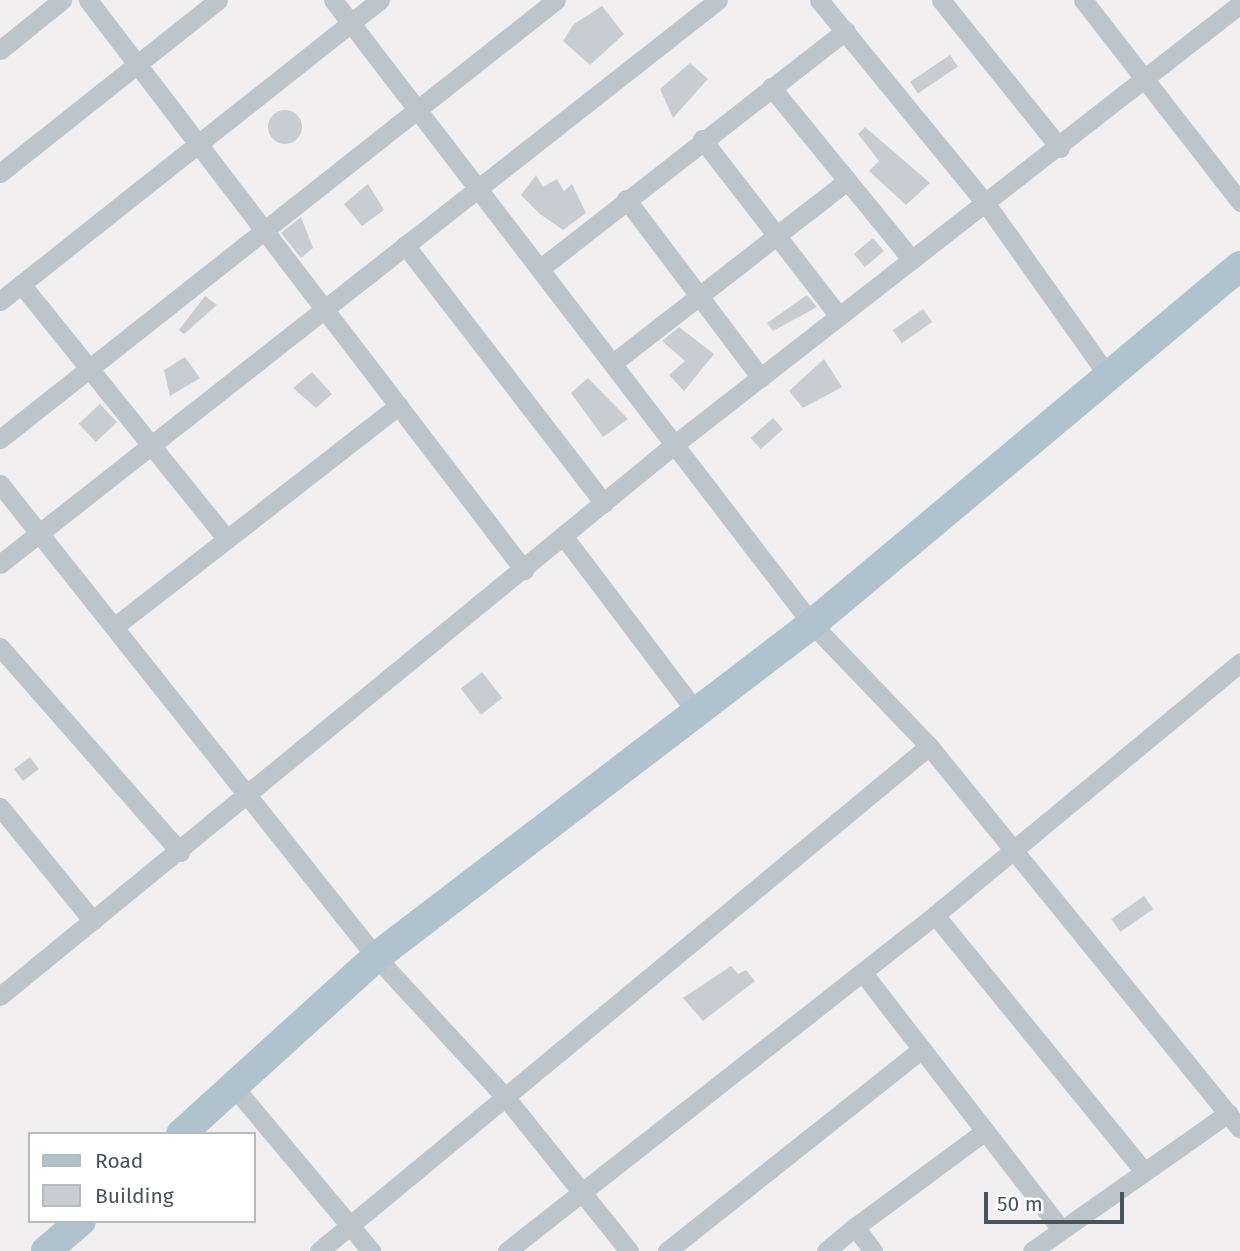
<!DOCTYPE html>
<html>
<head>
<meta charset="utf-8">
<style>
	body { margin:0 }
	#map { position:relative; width:1240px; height:1251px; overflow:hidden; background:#f1efef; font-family:"Fira Sans",sans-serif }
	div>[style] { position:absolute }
	.building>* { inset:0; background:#c9cdd1; transform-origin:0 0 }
	.round { border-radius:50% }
	.street>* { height:19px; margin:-9.5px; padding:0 9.5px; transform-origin:9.5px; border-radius:9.5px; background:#bbc5cb }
	.primary>* { height:30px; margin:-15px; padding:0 15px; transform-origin:15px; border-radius:15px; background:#b0c2cd }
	span { translate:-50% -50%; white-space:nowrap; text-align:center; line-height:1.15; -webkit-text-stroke:7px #fff; paint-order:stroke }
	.legend { position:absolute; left:28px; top:1132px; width:228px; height:91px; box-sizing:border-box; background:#fff; border:2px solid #b6bbbe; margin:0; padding:9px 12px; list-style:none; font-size:21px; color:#48555c }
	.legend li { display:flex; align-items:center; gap:14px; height:35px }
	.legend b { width:35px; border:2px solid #b6bbbe }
	.scale { position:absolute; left:984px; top:1192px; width:140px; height:32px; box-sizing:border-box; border:4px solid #48555c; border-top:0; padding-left:9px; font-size:21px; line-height:24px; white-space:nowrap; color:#48555c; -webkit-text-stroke:5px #fff; paint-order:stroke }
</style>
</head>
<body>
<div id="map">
	<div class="building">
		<i style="clip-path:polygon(602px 6px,624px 34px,590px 65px,563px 41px,574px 24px)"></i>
		<i style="left:950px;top:55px;width:14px;height:48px;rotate:56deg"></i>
		<i style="clip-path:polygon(690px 63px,708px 79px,673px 118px,660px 89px)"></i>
		<i class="round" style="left:268px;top:110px;width:34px;height:34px"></i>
		<i style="clip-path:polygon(865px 127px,930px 183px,906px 205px,869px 171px,879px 161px,858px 134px)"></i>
		<i style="clip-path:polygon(536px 175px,543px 187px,557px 179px,564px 191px,572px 184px,586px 213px,563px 230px,540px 214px,521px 195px)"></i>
		<i style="clip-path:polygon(368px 184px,384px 210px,362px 226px,344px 204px)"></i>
		<i style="clip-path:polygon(301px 217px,313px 248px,301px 258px,281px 233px)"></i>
		<i style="left:873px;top:238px;width:17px;height:25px;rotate:50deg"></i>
		<i style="clip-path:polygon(807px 295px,817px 307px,773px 331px,767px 323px)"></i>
		<i style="clip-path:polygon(205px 296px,217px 305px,184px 334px,179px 330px)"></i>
		<i style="left:923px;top:309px;width:16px;height:37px;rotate:55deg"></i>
		<i style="clip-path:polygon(679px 327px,714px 354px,684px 391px,669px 375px,685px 361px,662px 341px)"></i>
		<i style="clip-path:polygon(185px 357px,200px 378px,170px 396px,164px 370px)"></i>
		<i style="clip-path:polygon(824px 359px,842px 387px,803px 408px,789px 391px)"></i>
		<i style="clip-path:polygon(312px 372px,332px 394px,316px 408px,293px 388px)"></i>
		<i style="clip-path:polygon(588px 378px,628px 419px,603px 437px,571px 393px)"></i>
		<i style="left:100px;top:404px;width:25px;height:29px;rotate:47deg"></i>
		<i style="left:773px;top:418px;width:15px;height:30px;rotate:48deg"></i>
		<i style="left:482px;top:672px;width:33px;height:27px;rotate:52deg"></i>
		<i style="left:30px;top:757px;width:15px;height:20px;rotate:53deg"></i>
		<i style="left:1144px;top:896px;width:16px;height:40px;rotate:55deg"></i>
		<i style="clip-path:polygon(731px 966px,738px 974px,746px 970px,755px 981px,703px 1021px,683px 998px)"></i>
	</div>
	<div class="street">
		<i style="left:88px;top:0;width:718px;rotate:52.59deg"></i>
		<i style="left:333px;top:0;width:787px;rotate:52.49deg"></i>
		<i style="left:812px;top:624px;width:169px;rotate:46.2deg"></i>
		<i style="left:929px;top:746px;width:493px;rotate:50.9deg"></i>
		<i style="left:819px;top:0;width:265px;rotate:50.7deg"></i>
		<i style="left:987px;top:205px;width:206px;rotate:54.7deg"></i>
		<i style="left:941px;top:0;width:190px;rotate:51.2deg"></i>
		<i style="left:1083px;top:0;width:256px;rotate:52.1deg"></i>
		<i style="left:0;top:50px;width:80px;rotate:-38.9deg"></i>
		<i style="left:771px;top:87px;width:223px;rotate:50.8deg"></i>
		<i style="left:702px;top:139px;width:224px;rotate:52.3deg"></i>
		<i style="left:0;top:173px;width:278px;rotate:-38.4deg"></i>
		<i style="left:626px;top:199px;width:224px;rotate:53deg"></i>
		<i style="left:405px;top:245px;width:326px;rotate:52.4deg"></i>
		<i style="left:542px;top:267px;width:385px;rotate:-37.9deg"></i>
		<i style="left:21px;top:284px;width:328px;rotate:51.1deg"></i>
		<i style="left:0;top:301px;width:485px;rotate:-38.4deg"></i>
		<i style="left:613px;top:363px;width:293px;rotate:-37.9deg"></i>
		<i style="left:0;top:439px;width:708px;rotate:-38.29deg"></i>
		<i style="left:0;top:484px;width:604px;rotate:51.52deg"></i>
		<i style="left:376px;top:957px;width:192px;rotate:47.3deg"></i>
		<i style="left:506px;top:1098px;width:196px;rotate:51.2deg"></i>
		<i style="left:564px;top:537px;width:221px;rotate:52.9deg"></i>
		<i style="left:0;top:564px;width:913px;rotate:-38.15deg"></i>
		<i style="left:114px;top:627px;width:361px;rotate:-37.9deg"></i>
		<i style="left:0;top:647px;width:273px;rotate:48.7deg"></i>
		<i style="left:0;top:807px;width:147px;rotate:50.8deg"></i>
		<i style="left:935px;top:915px;width:329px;rotate:50.8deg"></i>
		<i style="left:863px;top:973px;width:324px;rotate:52.3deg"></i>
		<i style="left:0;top:996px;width:872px;rotate:-39.28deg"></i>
		<i style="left:675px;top:444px;width:716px;rotate:-37.91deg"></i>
		<i style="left:234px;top:1087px;width:214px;rotate:50.1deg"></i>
		<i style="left:855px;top:1227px;width:162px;rotate:-36.4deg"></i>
		<i style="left:319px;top:1251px;width:792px;rotate:-39.62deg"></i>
		<i style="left:507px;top:1251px;width:544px;rotate:-38.13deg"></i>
		<i style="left:935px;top:915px;width:396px;rotate:-39.6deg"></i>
		<i style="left:667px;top:1251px;width:325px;rotate:-38.4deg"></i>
		<i style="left:826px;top:1251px;width:38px;rotate:-40deg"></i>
		<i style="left:855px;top:1227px;width:30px;rotate:53deg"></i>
		<i style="left:1032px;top:1251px;width:240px;rotate:-35.1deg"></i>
	</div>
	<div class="primary">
		<i style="left:181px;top:1134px;width:263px;rotate:-42.2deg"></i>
		<i style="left:376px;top:957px;width:549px;rotate:-37.37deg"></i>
		<i style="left:812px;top:624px;width:558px;rotate:-39.91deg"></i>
		<i style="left:46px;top:1251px;width:46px;rotate:-40.6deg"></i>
	</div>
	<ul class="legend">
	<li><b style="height:9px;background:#b0c2cd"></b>Road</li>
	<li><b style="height:19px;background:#c9cdd1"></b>Building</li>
	</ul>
	<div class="scale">50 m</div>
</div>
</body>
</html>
